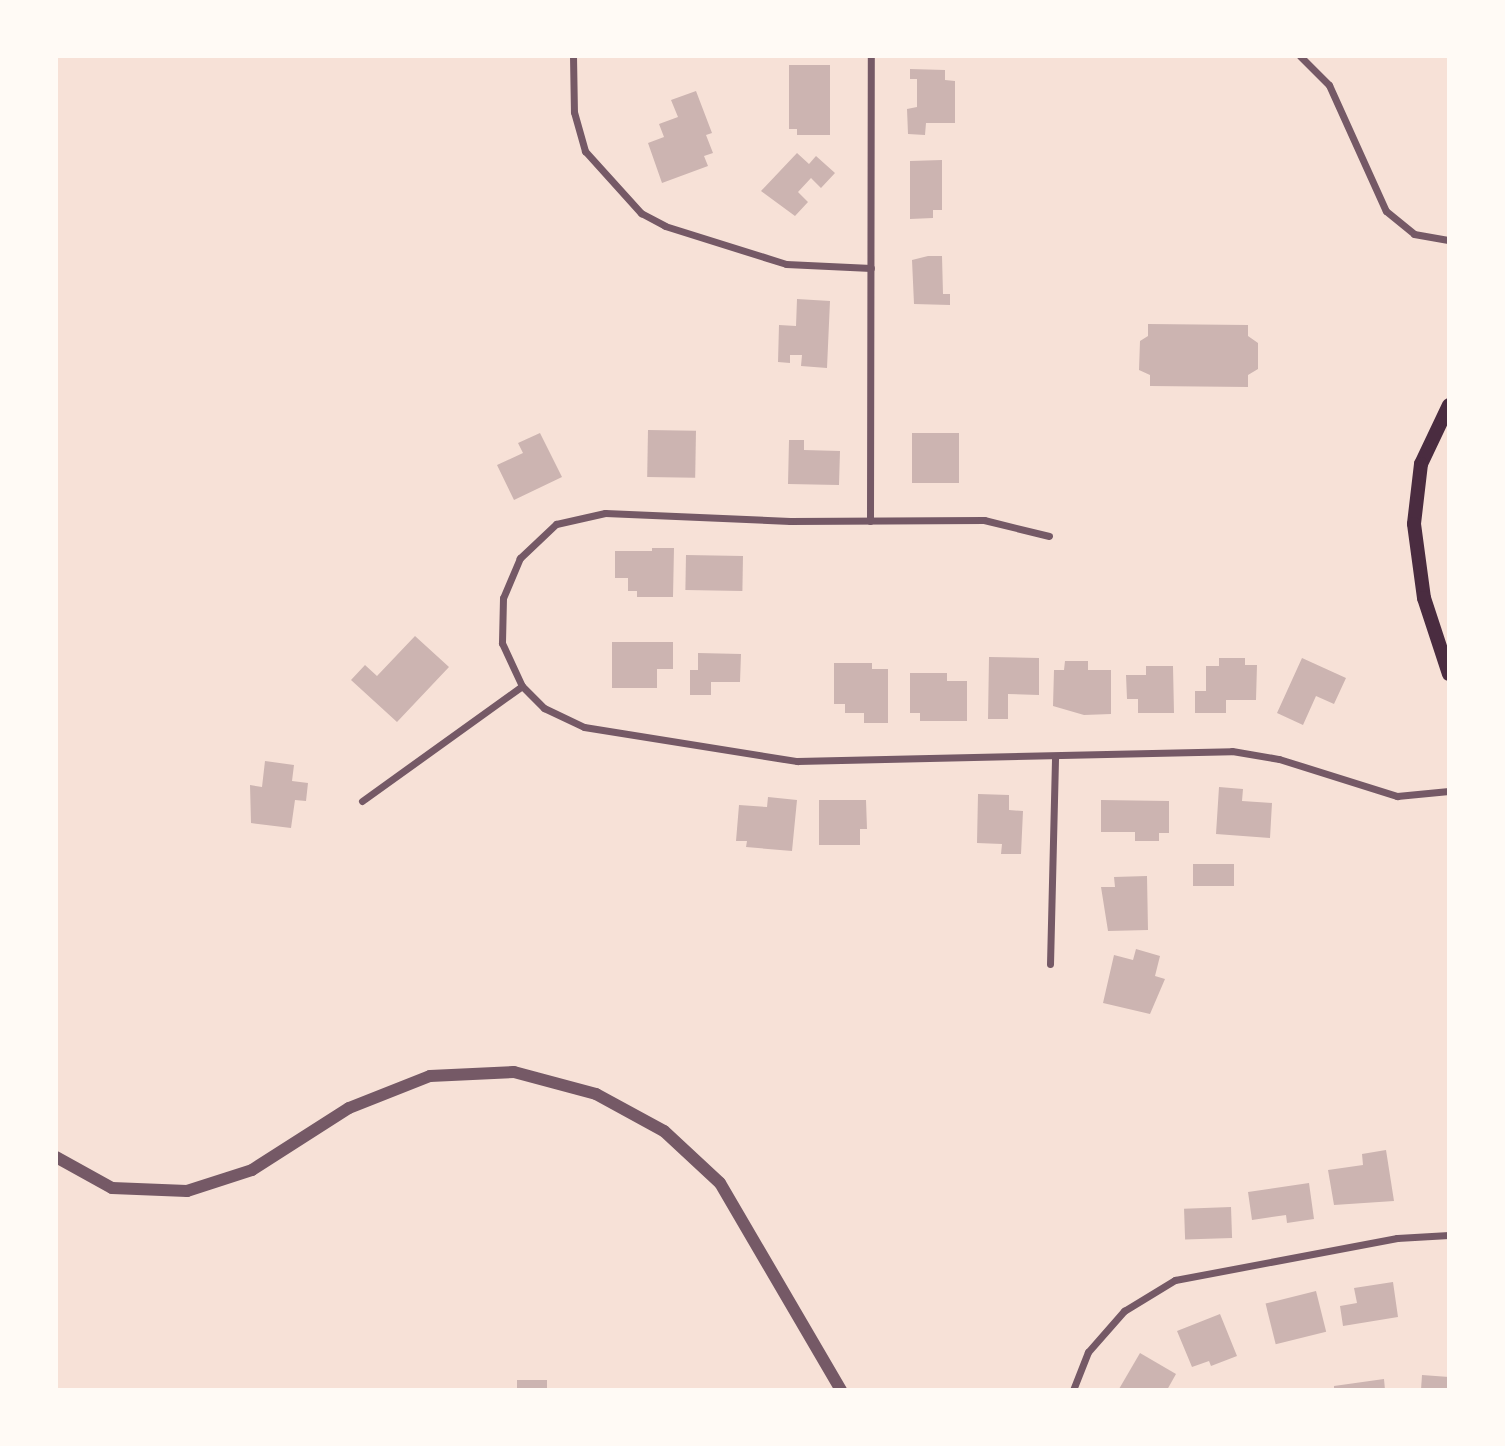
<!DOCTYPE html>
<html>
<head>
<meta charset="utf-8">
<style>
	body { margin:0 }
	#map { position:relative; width:1505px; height:1446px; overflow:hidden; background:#f7e1d7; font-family:Roboto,sans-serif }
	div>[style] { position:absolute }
	.building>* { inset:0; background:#ccb4b1; transform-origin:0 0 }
	.minor>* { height:7px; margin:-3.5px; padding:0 3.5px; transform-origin:3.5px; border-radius:3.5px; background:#755966 }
	.tertiary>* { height:12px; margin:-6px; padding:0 6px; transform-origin:6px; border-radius:6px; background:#755966 }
	.secondary>* { height:14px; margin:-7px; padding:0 7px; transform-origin:7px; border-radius:7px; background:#4a2c40 }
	span { translate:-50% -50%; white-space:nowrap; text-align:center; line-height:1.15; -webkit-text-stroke:6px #fffaf5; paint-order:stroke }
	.frame { position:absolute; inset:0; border:58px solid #fffaf5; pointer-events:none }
</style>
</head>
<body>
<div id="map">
	<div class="building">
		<i style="clip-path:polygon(789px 65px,830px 65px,830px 135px,797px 135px,797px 129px,789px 129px)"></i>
		<i style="clip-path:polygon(910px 69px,945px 70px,945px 80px,955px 81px,955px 123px,926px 123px,925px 135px,908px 134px,907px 109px,917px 107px,917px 79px,910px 79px)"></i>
		<i style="clip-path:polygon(696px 91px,712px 133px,706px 135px,713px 153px,704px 156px,708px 166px,662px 183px,648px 143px,664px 137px,659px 124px,678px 117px,671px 100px)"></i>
		<i style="clip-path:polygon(797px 153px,809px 164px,816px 156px,835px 173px,821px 188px,811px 178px,798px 192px,808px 202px,795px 216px,761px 191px)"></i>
		<i style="clip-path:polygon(942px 160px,942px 210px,933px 210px,933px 218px,910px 219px,910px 161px)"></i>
		<i style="clip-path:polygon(928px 256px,942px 256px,943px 294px,950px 294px,950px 305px,914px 304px,912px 260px)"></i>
		<i style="clip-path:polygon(797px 299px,830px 301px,827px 368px,801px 366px,802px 355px,790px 355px,790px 363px,778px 362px,779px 325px,796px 326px)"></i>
		<i style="clip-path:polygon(1148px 324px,1248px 325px,1248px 336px,1258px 343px,1258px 369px,1248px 375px,1248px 387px,1150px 386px,1150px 375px,1139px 370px,1140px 341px,1148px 336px)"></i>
		<i style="left:648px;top:430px;width:48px;height:47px;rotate:1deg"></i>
		<i style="clip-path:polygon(540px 433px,562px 477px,514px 500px,497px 465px,523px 453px,518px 443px)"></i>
		<i style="left:912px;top:433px;width:47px;height:50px"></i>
		<i style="clip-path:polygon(789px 440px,804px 440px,804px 450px,840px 451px,839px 485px,788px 484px)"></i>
		<i style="clip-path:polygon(652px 548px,674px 548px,673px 597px,637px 597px,637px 591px,628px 591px,628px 578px,615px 578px,615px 551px,652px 551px)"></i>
		<i style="left:686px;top:555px;width:57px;height:35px;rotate:1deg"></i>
		<i style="clip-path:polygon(415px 636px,449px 667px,397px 722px,351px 680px,365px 665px,377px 676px)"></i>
		<i style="clip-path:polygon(612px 642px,673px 642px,673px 669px,657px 669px,657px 688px,612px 688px)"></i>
		<i style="clip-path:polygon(698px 653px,741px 654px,740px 682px,711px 682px,711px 695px,690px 695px,690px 670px,698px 670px)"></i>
		<i style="clip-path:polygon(989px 657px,1039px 658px,1039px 695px,1008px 694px,1008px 719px,988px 719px)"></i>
		<i style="clip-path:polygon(1219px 658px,1245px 658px,1245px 665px,1257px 665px,1256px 700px,1226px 700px,1226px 713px,1195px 713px,1195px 691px,1206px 691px,1206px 666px,1219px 666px)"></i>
		<i style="clip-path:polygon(1302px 658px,1346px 678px,1334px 704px,1316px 696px,1303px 725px,1277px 713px)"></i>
		<i style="clip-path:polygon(1065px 661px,1088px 661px,1088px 670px,1111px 670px,1111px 714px,1084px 715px,1053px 706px,1054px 670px,1064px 670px)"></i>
		<i style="clip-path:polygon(834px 663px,872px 663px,872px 669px,888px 669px,888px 723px,864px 723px,864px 713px,845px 713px,845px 704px,834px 704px)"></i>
		<i style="clip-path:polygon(1146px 666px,1173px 666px,1174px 713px,1138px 713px,1138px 699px,1127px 699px,1126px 675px,1146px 675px)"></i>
		<i style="clip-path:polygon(910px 673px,947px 673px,947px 681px,967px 681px,967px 721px,920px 721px,920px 713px,910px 713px)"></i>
		<i style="clip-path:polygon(265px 761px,294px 765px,292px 781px,308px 783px,306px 801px,295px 800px,291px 828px,251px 823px,250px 785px,262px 787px)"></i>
		<i style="clip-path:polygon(1219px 787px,1243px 789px,1242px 801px,1272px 803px,1270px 838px,1216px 834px)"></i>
		<i style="clip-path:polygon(978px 794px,1009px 795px,1009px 810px,1023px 811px,1021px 854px,1001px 854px,1002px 844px,977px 843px)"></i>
		<i style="clip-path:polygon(768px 797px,797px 800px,792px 851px,746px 847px,747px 841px,736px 841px,739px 805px,767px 807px)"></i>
		<i style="clip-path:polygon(819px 800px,866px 800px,867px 829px,860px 829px,860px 845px,819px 845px)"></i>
		<i style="clip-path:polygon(1101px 800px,1169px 801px,1169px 833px,1159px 833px,1159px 841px,1135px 841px,1135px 832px,1101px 832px)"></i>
		<i style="left:1193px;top:864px;width:41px;height:22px"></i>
		<i style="clip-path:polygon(1147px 876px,1148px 930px,1108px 931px,1101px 887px,1115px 887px,1114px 877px)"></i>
		<i style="clip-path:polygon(1136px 949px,1160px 956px,1155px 976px,1165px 979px,1150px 1014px,1103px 1003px,1114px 955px,1133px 960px)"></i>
		<i style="clip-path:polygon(1386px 1150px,1394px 1201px,1334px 1205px,1328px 1170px,1363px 1165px,1362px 1154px)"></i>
		<i style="clip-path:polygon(1309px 1183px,1314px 1219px,1287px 1223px,1286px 1215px,1252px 1220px,1248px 1192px)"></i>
		<i style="left:1231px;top:1207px;width:31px;height:47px;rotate:88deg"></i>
		<i style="clip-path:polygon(1393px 1282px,1398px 1317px,1343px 1326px,1340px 1306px,1357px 1303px,1354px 1288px)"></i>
		<i style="left:1316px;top:1291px;width:42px;height:52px;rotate:76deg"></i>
		<i style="clip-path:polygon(1220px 1314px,1237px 1356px,1211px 1366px,1209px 1361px,1192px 1367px,1177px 1331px)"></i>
		<i style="clip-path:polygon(1140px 1353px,1176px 1374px,1167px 1390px,1119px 1389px)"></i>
		<i style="clip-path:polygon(1422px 1375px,1449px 1377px,1449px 1390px,1421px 1390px)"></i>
		<i style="clip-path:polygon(1384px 1379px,1385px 1390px,1334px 1390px,1334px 1386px)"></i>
		<i style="left:547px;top:1380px;width:10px;height:30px;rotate:90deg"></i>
	</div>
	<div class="minor">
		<i style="left:573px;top:56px;width:56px;rotate:89deg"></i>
		<i style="left:574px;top:112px;width:41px;rotate:74.2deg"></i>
		<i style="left:585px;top:151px;width:84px;rotate:47.9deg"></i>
		<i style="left:641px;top:213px;width:27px;rotate:28deg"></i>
		<i style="left:665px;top:226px;width:127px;rotate:17.4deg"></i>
		<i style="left:786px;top:264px;width:85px;rotate:2.7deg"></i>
		<i style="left:1300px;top:56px;width:41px;rotate:45deg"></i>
		<i style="left:1329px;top:85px;width:138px;rotate:65.7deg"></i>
		<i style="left:1386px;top:211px;width:36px;rotate:39deg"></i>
		<i style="left:1414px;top:234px;width:36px;rotate:10deg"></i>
		<i style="left:870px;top:521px;width:465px;rotate:-89.9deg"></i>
		<i style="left:1049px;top:536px;width:67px;rotate:-166.2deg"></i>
		<i style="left:984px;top:520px;width:194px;rotate:179.7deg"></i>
		<i style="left:790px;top:521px;width:185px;rotate:-177.5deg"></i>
		<i style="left:605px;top:513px;width:50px;rotate:167.3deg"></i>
		<i style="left:556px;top:524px;width:50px;rotate:136.6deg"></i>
		<i style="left:520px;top:558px;width:43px;rotate:113deg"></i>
		<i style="left:503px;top:598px;width:45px;rotate:91.3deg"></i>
		<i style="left:502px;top:643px;width:47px;rotate:65.1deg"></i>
		<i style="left:522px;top:686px;width:31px;rotate:45deg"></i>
		<i style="left:544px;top:708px;width:44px;rotate:25.4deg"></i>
		<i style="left:584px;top:727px;width:216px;rotate:9.1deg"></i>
		<i style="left:797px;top:761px;width:435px;rotate:-1.3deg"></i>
		<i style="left:1232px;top:751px;width:48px;rotate:9.7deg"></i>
		<i style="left:1279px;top:759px;width:124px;rotate:17.4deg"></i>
		<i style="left:1397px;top:796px;width:52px;rotate:-5.5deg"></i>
		<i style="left:362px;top:801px;width:197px;rotate:-35.7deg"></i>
		<i style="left:1050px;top:964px;width:208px;rotate:-88.6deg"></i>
		<i style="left:1073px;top:1390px;width:41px;rotate:-68.5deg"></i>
		<i style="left:1088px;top:1352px;width:55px;rotate:-48.7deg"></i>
		<i style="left:1124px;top:1311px;width:60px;rotate:-31.3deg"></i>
		<i style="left:1175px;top:1280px;width:226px;rotate:-10.7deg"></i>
		<i style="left:1397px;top:1238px;width:52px;rotate:-3.3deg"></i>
	</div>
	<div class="tertiary">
		<i style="left:56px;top:1157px;width:64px;rotate:29deg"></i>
		<i style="left:112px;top:1188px;width:75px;rotate:2.3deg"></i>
		<i style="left:187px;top:1191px;width:68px;rotate:-17.9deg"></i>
		<i style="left:252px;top:1170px;width:115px;rotate:-32.6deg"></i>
		<i style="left:349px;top:1108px;width:87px;rotate:-21.6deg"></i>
		<i style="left:430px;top:1076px;width:84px;rotate:-2.7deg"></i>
		<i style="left:514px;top:1072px;width:85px;rotate:15deg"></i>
		<i style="left:596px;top:1094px;width:77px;rotate:28.6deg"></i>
		<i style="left:664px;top:1131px;width:76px;rotate:42.9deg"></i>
		<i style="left:720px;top:1183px;width:240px;rotate:59.7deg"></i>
	</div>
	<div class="secondary">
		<i style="left:1449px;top:405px;width:65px;rotate:115.4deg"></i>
		<i style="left:1421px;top:464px;width:60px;rotate:96.7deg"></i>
		<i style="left:1414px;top:524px;width:75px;rotate:82.3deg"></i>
		<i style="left:1424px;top:598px;width:80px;rotate:71.8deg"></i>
	</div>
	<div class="frame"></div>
</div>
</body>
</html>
